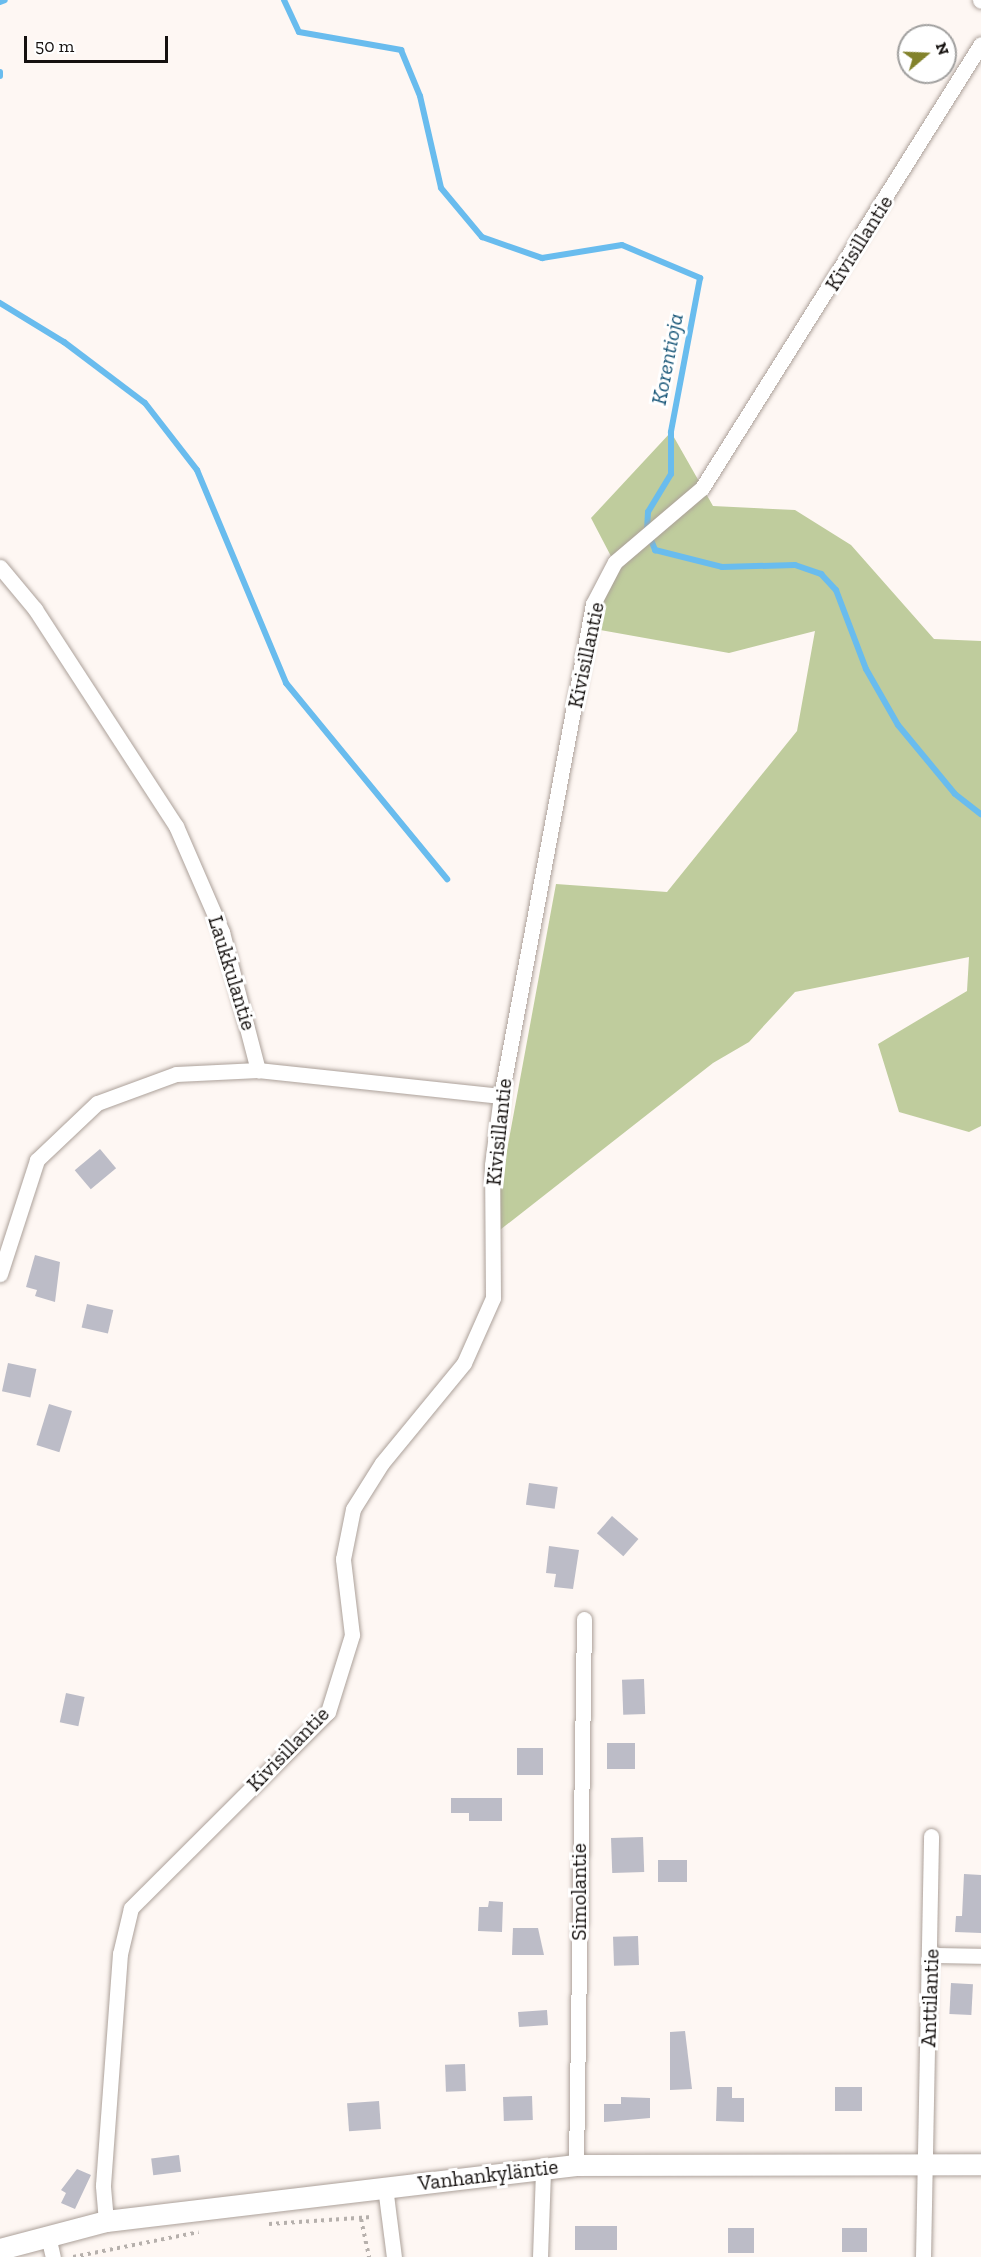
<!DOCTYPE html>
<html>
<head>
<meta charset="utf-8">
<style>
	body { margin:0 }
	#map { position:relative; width:981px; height:2257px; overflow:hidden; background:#fef7f3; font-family:"Zilla Slab",serif }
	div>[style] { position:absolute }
	.green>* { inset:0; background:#bfcc9d }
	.stream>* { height:6px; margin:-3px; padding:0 3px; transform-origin:3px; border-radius:3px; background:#69bcee }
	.building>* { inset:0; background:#bcbcc7; transform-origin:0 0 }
	.path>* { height:4px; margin-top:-2px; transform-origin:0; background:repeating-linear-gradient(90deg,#b6b0ac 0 3px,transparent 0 7.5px) }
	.roads { filter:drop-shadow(0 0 2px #aca19a) drop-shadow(0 0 2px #aca19a) }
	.street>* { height:15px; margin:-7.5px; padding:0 7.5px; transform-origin:7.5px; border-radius:7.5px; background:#fff }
	.secondary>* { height:21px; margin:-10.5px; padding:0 10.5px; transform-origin:10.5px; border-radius:10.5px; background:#fff }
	span { translate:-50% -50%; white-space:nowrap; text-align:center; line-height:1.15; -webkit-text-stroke:6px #fff; paint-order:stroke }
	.street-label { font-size:21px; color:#15110f }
	.water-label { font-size:22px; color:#195779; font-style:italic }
	.north { position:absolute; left:897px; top:24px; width:60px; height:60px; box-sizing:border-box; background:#fff; border:2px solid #a1a09f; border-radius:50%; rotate:71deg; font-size:16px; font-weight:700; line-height:24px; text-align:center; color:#15110f }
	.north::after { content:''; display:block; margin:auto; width:21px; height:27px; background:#82822b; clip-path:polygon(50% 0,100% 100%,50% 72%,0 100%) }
	.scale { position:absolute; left:24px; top:36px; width:144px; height:27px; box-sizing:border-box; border:3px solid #15110f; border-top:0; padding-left:8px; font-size:18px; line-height:21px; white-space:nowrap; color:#15110f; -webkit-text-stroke:4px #fff; paint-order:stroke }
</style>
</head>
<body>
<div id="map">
	<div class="green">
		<i style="clip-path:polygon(671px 432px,713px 506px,795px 510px,851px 545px,934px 639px,981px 641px,981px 1126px,969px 1132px,899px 1112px,878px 1044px,967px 991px,969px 957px,795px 992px,749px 1042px,713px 1063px,491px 1237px,556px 884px,667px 892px,797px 731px,815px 631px,729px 653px,589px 628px,614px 562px,591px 518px)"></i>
	</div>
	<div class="stream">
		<i style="left:284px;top:0;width:35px;rotate:65deg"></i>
		<i style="left:299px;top:32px;width:104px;rotate:10deg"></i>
		<i style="left:401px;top:50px;width:50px;rotate:67.6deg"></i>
		<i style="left:420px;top:96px;width:94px;rotate:77.1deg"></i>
		<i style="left:441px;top:188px;width:64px;rotate:50.1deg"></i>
		<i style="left:482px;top:237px;width:64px;rotate:19.3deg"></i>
		<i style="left:542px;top:258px;width:81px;rotate:-9.2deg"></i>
		<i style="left:622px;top:245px;width:85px;rotate:22.9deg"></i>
		<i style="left:700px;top:278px;width:157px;rotate:100.7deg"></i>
		<i style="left:671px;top:432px;width:42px;rotate:90deg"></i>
		<i style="left:671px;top:474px;width:44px;rotate:121.2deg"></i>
		<i style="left:648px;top:512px;width:18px;rotate:93deg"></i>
		<i style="left:647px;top:530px;width:22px;rotate:68deg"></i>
		<i style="left:655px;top:550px;width:69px;rotate:14.2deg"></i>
		<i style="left:722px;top:567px;width:73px;rotate:-1.6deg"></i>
		<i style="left:795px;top:565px;width:28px;rotate:19deg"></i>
		<i style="left:821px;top:574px;width:22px;rotate:47deg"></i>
		<i style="left:836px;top:590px;width:85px;rotate:69.2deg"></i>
		<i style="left:866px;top:669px;width:64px;rotate:60.3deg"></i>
		<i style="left:898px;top:725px;width:89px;rotate:50.4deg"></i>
		<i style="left:955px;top:794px;width:33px;rotate:38deg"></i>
		<i style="left:0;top:2px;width:5px;rotate:-22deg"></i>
		<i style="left:0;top:72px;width:4px;rotate:90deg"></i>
		<i style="left:0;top:303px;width:75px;rotate:31.4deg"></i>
		<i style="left:64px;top:342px;width:101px;rotate:37deg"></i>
		<i style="left:145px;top:403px;width:85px;rotate:52.2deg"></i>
		<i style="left:197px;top:470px;width:231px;rotate:67.3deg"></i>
		<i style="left:286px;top:683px;width:254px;rotate:50.6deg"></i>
	</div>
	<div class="building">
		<i style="left:100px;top:1149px;width:25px;height:33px;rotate:50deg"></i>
		<i style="clip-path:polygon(35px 1255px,60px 1262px,55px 1302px,35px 1296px,37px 1290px,26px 1287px)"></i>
		<i style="left:87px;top:1304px;width:27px;height:24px;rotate:13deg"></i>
		<i style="left:8px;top:1363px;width:29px;height:29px;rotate:12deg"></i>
		<i style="left:49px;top:1404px;width:24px;height:43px;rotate:17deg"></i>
		<i style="left:529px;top:1483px;width:29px;height:22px;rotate:8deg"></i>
		<i style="left:612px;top:1516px;width:35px;height:23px;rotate:41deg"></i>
		<i style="clip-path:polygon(549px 1546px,579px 1550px,573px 1589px,554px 1587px,556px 1574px,546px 1573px)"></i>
		<i style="left:644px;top:1679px;width:35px;height:22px;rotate:88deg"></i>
		<i style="left:66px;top:1693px;width:19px;height:30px;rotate:12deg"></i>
		<i style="left:607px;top:1743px;width:28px;height:26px"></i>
		<i style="left:517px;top:1748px;width:26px;height:27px"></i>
		<i style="clip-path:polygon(451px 1798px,502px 1798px,502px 1821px,469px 1821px,469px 1813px,451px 1813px)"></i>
		<i style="left:643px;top:1837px;width:35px;height:32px;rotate:88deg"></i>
		<i style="left:658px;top:1860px;width:29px;height:22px"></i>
		<i style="clip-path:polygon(964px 1874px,981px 1875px,981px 1933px,955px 1932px,956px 1916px,962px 1916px)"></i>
		<i style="clip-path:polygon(489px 1901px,503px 1902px,502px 1932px,478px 1931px,479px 1907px,488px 1907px)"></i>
		<i style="clip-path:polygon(513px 1928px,538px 1928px,544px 1955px,512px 1955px)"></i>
		<i style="left:638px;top:1936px;width:29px;height:25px;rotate:88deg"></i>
		<i style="left:951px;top:1983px;width:22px;height:31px;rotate:3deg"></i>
		<i style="left:547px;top:2010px;width:15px;height:29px;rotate:86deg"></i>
		<i style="clip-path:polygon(685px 2031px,692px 2089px,670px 2090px,670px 2032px)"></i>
		<i style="left:465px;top:2064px;width:27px;height:20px;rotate:88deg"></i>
		<i style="clip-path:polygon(717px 2087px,732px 2087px,732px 2098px,744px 2098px,744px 2122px,716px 2121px)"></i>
		<i style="left:835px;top:2087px;width:27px;height:24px"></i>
		<i style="left:532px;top:2096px;width:24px;height:29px;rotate:88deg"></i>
		<i style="clip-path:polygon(621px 2097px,650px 2098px,650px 2118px,604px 2122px,604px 2104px,621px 2104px)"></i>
		<i style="left:379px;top:2101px;width:28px;height:32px;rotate:86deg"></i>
		<i style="left:179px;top:2155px;width:17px;height:28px;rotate:83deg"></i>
		<i style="clip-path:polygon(77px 2169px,91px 2175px,75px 2209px,61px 2203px,66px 2193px,61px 2190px)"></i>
		<i style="left:575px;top:2226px;width:42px;height:24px"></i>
		<i style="left:728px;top:2228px;width:26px;height:25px"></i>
		<i style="left:842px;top:2228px;width:25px;height:24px"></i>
	</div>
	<div class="path">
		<i style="left:361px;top:2219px;width:39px;rotate:78deg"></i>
		<i style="left:269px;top:2224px;width:103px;rotate:-3.9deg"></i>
		<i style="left:73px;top:2257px;width:128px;rotate:-11.2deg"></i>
	</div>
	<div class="roads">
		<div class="street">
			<i style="left:980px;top:0;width:1px;rotate:45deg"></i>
			<i style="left:0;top:567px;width:55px;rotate:50.2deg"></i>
			<i style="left:35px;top:609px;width:259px;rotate:57deg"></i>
			<i style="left:176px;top:826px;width:116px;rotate:66.5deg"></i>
			<i style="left:222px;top:932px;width:143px;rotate:75.4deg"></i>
			<i style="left:258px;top:1070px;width:82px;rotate:177.2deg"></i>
			<i style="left:176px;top:1074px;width:84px;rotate:159.8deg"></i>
			<i style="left:97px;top:1103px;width:83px;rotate:136.5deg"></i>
			<i style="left:37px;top:1160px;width:120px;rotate:108deg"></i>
			<i style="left:258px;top:1070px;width:244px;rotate:6.1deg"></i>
			<i style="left:931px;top:1955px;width:50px;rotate:1.1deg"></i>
			<i style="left:576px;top:2165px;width:546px;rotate:-89.16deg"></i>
			<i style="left:385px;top:2187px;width:71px;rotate:82.7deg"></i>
			<i style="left:106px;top:2221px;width:36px;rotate:-95deg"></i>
			<i style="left:103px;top:2185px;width:232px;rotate:-85.8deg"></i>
			<i style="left:120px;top:1954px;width:47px;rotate:-76.6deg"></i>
			<i style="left:131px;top:1908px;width:278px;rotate:-44.9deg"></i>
			<i style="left:328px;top:1712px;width:81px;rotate:-72.7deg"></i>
			<i style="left:352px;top:1635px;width:77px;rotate:-96.8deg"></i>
			<i style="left:343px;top:1559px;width:51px;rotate:-78.7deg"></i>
			<i style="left:353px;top:1509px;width:54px;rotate:-57.8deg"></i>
			<i style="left:382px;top:1463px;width:129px;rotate:-50.6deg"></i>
			<i style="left:464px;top:1363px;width:71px;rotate:-66deg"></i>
			<i style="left:493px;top:1298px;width:133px;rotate:-90.4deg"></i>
			<i style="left:492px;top:1165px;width:70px;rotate:-82.6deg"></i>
			<i style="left:501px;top:1096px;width:501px;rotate:-79.41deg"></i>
			<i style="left:593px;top:604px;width:47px;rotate:-62.4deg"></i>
			<i style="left:615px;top:562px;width:114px;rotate:-40.4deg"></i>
			<i style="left:702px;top:488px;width:524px;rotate:-57.86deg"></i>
			<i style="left:48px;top:2236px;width:22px;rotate:77deg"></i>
			<i style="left:540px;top:2257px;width:88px;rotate:-88deg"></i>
			<i style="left:923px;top:2257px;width:421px;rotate:-88.9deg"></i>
		</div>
		<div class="secondary">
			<i style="left:0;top:2249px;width:110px;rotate:-14.8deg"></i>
			<i style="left:106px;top:2221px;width:473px;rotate:-6.8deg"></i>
			<i style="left:576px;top:2165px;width:405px;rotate:-0.1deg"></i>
		</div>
	</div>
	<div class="street-label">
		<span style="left:859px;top:243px;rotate:-58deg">Kivisillantie</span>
		<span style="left:586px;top:655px;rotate:-78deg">Kivisillantie</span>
		<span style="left:232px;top:973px;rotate:73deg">Laukkulantie</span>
		<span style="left:499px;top:1132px;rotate:-84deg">Kivisillantie</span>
		<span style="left:288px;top:1749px;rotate:-46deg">Kivisillantie</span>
		<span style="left:579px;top:1892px;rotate:-90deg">Simolantie</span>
		<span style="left:930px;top:1998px;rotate:-88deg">Anttilantie</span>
		<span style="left:488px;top:2175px;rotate:-7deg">Vanhankyläntie</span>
	</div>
	<div class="water-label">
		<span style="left:667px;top:359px;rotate:-79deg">Korentioja</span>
	</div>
	<div class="north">N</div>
	<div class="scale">50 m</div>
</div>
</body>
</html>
